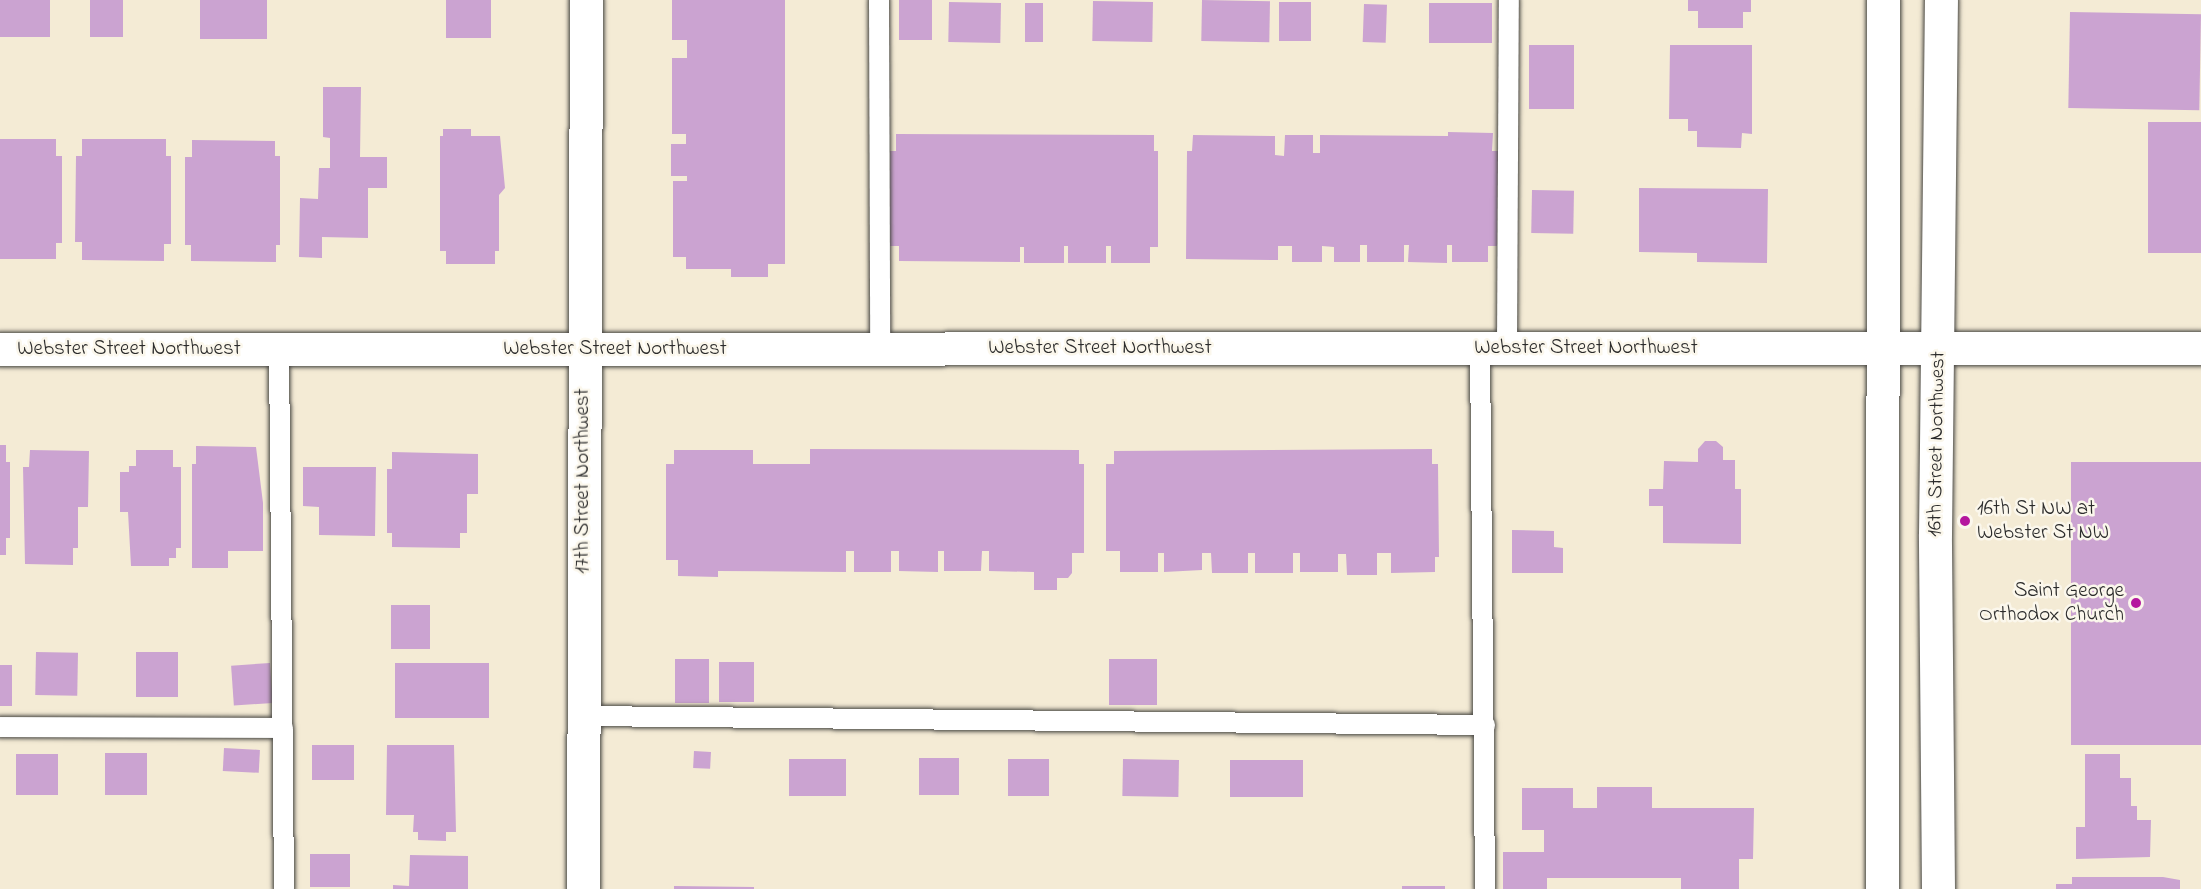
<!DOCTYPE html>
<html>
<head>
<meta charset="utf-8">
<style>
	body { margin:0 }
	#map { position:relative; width:2201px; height:889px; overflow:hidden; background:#f4ebd5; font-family:"Indie Flower",sans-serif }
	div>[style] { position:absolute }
	.building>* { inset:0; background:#cba3d1; transform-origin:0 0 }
	.roads { filter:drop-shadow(0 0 2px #494844) drop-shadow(0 0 2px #494844) }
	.lane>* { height:20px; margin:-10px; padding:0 10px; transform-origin:10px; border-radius:10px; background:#fff }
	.street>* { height:33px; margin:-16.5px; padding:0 16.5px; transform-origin:16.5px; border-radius:16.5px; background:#fff }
	.primary>* { height:33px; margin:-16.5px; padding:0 16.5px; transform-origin:16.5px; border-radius:16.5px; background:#fff }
	.dots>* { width:16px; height:16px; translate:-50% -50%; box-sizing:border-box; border:3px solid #fbf7ec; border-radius:50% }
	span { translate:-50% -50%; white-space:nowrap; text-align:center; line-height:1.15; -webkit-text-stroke:5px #fbf7ec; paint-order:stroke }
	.street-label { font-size:21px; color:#2b2b2b }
	.poi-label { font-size:21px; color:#2b2b2b }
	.left { translate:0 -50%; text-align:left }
	.right { translate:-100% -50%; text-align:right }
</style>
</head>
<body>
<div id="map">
	<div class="building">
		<i style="left:0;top:0;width:50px;height:37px"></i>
		<i style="left:90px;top:0;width:33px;height:37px"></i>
		<i style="left:200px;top:0;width:67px;height:39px"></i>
		<i style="left:446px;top:0;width:45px;height:38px"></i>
		<i style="clip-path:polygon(672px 0,785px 0,785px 264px,768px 264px,768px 277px,731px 277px,731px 269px,686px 269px,686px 257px,673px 257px,673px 181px,687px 181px,687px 176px,671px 176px,671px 144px,686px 144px,686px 134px,672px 134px,672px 58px,687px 58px,687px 40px,672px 40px)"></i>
		<i style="left:899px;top:0;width:33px;height:40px"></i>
		<i style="left:1202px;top:0;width:68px;height:41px;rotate:1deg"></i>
		<i style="clip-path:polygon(1688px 0,1751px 0,1751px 12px,1743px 12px,1743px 28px,1698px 28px,1698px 11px,1688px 11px)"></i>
		<i style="left:1093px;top:1px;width:60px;height:40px;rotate:1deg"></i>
		<i style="left:949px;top:2px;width:52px;height:40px;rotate:1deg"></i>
		<i style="left:1279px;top:2px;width:32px;height:39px"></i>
		<i style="left:1025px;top:3px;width:18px;height:39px"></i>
		<i style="left:1429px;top:3px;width:63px;height:40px"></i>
		<i style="left:1364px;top:4px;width:23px;height:38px;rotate:2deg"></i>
		<i style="left:2070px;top:12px;width:131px;height:96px;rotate:1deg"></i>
		<i style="left:1529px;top:45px;width:45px;height:64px"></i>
		<i style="clip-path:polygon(1670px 45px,1752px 45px,1752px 134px,1742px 133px,1741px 148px,1697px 147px,1697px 131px,1688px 131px,1688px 119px,1669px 119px)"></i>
		<i style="clip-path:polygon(323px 87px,361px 87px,360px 157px,387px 157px,387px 188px,368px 188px,368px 238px,322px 237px,322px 258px,299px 257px,300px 198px,318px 199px,319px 168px,330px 168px,330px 138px,323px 137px)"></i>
		<i style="left:2148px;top:122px;width:53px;height:131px"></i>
		<i style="clip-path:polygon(443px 129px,471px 129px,471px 136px,500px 136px,505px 188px,499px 195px,499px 251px,495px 251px,495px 264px,446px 264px,446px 251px,440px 251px,440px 136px,443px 136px)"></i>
		<i style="clip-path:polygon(1448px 132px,1493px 133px,1492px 151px,1498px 151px,1497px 246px,1488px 246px,1488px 262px,1452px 262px,1452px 245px,1447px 245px,1447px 263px,1408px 262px,1409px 245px,1404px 245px,1404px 262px,1367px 262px,1367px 245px,1360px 245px,1360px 262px,1334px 262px,1334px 247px,1322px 246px,1322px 262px,1292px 262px,1292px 246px,1278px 246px,1278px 260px,1186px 259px,1187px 151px,1192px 151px,1193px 135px,1275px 136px,1275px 155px,1284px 156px,1285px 135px,1313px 135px,1313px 153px,1320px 153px,1320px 135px,1448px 136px)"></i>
		<i style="clip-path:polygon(896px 134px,1154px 135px,1154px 151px,1158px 151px,1158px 247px,1150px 247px,1150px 263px,1111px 263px,1111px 246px,1106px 246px,1106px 263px,1068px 263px,1068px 246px,1064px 246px,1064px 263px,1024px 263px,1024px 247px,1020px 247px,1020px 262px,899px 261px,899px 246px,890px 246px,890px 151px,896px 151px)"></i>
		<i style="clip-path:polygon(0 139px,56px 139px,56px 156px,62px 156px,62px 243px,56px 243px,56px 259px,0 259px)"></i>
		<i style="clip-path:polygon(82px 139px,166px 139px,166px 156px,171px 156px,171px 244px,164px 244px,164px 261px,82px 260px,82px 242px,75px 242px,76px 156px,82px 156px)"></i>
		<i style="clip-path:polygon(192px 140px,275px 141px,275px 156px,280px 156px,280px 245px,276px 245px,276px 262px,191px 261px,191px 245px,185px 245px,185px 157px,192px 157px)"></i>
		<i style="clip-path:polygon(1639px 188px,1768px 189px,1767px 263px,1697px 262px,1697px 253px,1639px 252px)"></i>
		<i style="left:1532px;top:190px;width:42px;height:43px;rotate:1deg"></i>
		<i style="clip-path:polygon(1705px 441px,1716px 441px,1723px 447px,1723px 460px,1735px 460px,1735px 489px,1741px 489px,1741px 544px,1663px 543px,1663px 506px,1649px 506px,1649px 489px,1663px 489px,1664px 461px,1698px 462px,1698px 449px)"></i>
		<i style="clip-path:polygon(0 445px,6px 445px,6px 462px,10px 462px,10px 538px,6px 538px,6px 555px,0 555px)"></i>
		<i style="clip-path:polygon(196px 446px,256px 447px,263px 503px,263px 551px,228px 551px,228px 568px,192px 568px,192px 464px,196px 464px)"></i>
		<i style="clip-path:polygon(810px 449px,1079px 450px,1079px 464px,1084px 464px,1084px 553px,1072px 553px,1072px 573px,1068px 578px,1057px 578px,1057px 590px,1034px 590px,1034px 572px,989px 571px,989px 551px,982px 551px,981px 571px,944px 571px,944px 551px,938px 551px,938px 572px,899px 571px,899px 551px,891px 551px,891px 572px,854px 572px,854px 551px,846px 551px,846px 572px,718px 571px,718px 577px,678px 576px,678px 560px,666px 560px,666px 464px,674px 464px,674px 450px,753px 450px,753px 464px,810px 464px)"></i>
		<i style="clip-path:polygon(1432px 449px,1432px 464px,1438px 464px,1439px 557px,1435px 557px,1435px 572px,1391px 573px,1391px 553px,1377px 553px,1377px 575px,1347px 575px,1346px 554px,1338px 554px,1338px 572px,1300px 572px,1300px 553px,1293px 553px,1293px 573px,1255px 573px,1255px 553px,1248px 553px,1248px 573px,1212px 573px,1211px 553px,1202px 553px,1202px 570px,1164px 572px,1164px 553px,1158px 553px,1158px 572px,1120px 572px,1120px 551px,1106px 551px,1106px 464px,1114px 464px,1114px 451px)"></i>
		<i style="clip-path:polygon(30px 450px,89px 451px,88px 507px,78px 507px,78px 548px,73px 548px,73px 565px,25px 564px,23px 467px,29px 467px)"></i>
		<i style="clip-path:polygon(136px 450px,173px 450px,173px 467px,181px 467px,181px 548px,176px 548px,176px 558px,169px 558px,169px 566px,131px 566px,128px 512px,120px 512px,120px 472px,129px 472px,129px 466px,136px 466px)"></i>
		<i style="clip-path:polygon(392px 452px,478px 454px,478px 494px,467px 494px,467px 533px,460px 533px,460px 548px,392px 547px,392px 533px,387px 533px,387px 469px,392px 469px)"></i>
		<i style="left:2071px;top:462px;width:130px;height:283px"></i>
		<i style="clip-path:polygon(303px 467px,376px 467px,375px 536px,319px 535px,319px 507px,303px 506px)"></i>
		<i style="clip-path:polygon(1512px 530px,1554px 531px,1554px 547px,1563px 548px,1563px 573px,1512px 573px)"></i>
		<i style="left:391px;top:605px;width:39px;height:44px"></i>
		<i style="left:36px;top:652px;width:42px;height:43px;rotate:1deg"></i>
		<i style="left:136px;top:652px;width:42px;height:45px"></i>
		<i style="left:709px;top:659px;width:44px;height:34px;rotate:90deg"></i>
		<i style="left:1157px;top:659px;width:46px;height:48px;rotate:90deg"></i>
		<i style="left:719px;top:662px;width:35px;height:40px"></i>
		<i style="left:270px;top:663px;width:40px;height:39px;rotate:86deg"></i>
		<i style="left:489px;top:663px;width:55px;height:94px;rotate:90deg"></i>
		<i style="left:0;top:665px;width:12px;height:41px"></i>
		<i style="left:312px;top:745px;width:42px;height:35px"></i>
		<i style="clip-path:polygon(387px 745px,454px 745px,456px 832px,446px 832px,446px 841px,418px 840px,418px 832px,413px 832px,414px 815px,386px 815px)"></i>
		<i style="left:224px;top:748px;width:36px;height:23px;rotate:3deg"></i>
		<i style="left:694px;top:751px;width:17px;height:17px;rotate:3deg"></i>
		<i style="left:105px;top:753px;width:42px;height:42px"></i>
		<i style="left:16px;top:754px;width:42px;height:41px"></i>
		<i style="clip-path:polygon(2085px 754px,2120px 754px,2120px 778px,2131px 778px,2131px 806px,2137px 806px,2137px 820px,2151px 820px,2150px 857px,2076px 859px,2076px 827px,2085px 827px)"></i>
		<i style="left:919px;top:758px;width:40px;height:37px"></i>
		<i style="left:789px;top:759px;width:57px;height:37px"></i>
		<i style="left:1008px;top:759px;width:41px;height:37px"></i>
		<i style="left:1123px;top:759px;width:56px;height:37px;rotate:1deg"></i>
		<i style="left:1230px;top:760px;width:73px;height:37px"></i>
		<i style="clip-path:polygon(1597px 787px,1652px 787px,1652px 808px,1754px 808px,1753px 859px,1739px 859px,1739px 889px,1681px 889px,1681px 878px,1547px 878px,1547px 889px,1503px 889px,1503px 852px,1544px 852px,1544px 830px,1522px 830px,1522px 788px,1573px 788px,1573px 808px,1597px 808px)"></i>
		<i style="left:310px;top:854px;width:40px;height:33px"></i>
		<i style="clip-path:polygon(410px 855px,468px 856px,468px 889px,393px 889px,393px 885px,409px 886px)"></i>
		<i style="clip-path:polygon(2072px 877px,2163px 877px,2180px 880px,2180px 889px,2056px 889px,2056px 884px,2072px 884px)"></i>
		<i style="clip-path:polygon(674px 886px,754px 887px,754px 889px,674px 889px)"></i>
		<i style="left:1402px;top:886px;width:43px;height:3px"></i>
	</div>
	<div class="roads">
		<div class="lane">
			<i style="left:879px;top:0;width:348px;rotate:89.8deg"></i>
			<i style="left:1480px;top:348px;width:541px;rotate:89.47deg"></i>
			<i style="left:1507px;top:348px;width:348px;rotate:-89.7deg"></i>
			<i style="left:279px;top:349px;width:540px;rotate:89.47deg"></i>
			<i style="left:581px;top:716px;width:904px;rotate:0.57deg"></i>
			<i style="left:0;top:727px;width:283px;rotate:0.2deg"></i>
		</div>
		<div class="street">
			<i style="left:0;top:349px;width:2201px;rotate:-0.03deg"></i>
			<i style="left:583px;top:889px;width:889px;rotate:-89.81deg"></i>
		</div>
		<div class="primary">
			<i style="left:1882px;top:889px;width:889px;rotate:-89.94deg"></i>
			<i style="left:1938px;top:889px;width:355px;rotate:-90.5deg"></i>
			<i style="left:1935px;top:534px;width:534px;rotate:-89.36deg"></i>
		</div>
	</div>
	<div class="dots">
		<i style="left:1965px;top:521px;background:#b5179e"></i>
		<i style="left:2136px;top:603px;background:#b5179e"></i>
	</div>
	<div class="street-label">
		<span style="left:1100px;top:348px">Webster Street Northwest</span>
		<span style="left:1586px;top:348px">Webster Street Northwest</span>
		<span style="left:129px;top:349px">Webster Street Northwest</span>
		<span style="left:615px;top:349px">Webster Street Northwest</span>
		<span style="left:1937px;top:444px;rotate:-89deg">16th Street Northwest</span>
		<span style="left:583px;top:481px;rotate:-90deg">17th Street Northwest</span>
	</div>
	<div class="poi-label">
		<span class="left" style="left:1977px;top:521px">16th St NW at<br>Webster St NW</span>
		<span class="right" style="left:2124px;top:603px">Saint George<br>Orthodox Church</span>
	</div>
</div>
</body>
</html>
